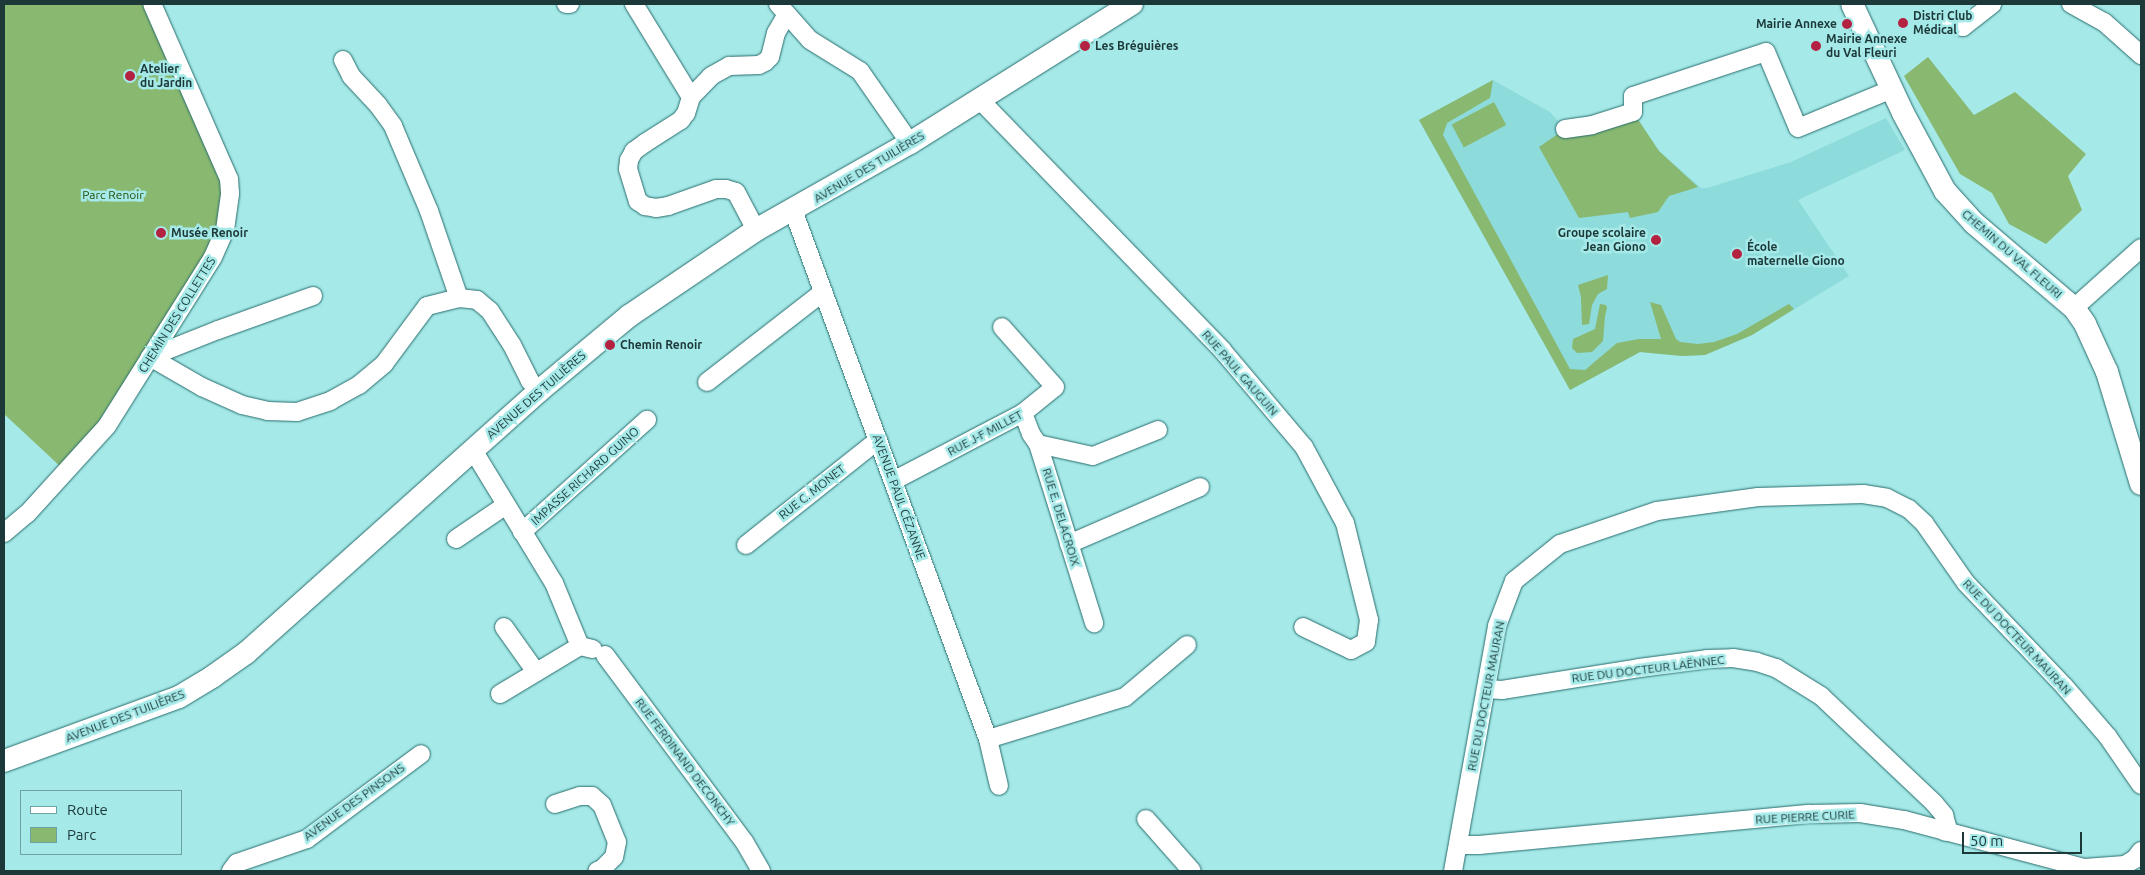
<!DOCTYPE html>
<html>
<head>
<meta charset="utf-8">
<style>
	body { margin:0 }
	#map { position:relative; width:2145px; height:875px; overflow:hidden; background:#a5e9e8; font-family:Ubuntu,sans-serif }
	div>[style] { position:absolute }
	.built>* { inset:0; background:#8edbdb }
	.green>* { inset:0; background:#89b870; transform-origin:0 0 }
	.roads { filter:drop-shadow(0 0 1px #286c6d) drop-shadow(0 0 1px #286c6d) }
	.minor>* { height:18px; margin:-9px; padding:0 9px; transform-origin:9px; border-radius:9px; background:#fff }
	.tertiary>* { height:22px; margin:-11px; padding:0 11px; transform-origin:11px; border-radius:11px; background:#fff }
	.dots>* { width:14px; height:14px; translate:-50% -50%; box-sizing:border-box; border:2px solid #a5e9e8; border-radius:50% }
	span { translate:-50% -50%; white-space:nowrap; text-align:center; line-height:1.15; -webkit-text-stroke:5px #a5e9e8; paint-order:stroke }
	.poi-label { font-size:12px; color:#1c3838; font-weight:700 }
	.left { translate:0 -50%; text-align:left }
	.right { translate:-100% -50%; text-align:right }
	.street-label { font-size:12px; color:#1c3838 }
	.park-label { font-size:12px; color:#244c05 }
	.frame { position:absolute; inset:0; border:5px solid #1c3838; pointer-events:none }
	.legend { position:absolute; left:20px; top:790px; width:162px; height:65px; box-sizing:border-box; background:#a5e9e8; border:1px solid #6ea2a2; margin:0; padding:6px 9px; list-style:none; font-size:15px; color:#1c3838 }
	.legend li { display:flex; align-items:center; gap:10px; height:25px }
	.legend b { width:25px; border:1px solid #6ea2a2 }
	.scale { position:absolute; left:1962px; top:832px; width:120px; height:22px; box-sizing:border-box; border:2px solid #1c3838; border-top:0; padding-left:6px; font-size:15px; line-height:18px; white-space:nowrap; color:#1c3838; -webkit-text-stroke:4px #a5e9e8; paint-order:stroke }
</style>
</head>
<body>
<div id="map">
	<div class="built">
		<i style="clip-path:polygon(1493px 80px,1550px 112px,1565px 129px,1633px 112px,1659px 151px,1701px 188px,1707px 188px,1791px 162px,1886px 118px,1905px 150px,1798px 200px,1849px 276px,1752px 335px,1705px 355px,1682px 356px,1640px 352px,1570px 390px,1419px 120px)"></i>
	</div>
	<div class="green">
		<i style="clip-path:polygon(4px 4px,144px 4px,221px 167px,229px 202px,215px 241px,95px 427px,62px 468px,4px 414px)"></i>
		<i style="clip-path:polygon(1928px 57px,1974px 115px,2015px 92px,2086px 154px,2068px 176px,2082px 210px,2046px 244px,2009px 224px,1992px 193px,1960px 174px,1904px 76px)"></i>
		<i style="clip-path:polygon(1493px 80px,1490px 98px,1447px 123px,1443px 135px,1570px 369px,1585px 370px,1617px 343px,1639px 339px,1661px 339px,1650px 302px,1661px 305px,1676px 339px,1680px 342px,1698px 344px,1714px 342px,1737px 334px,1789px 304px,1794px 309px,1752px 335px,1705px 355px,1682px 356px,1640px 352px,1570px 390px,1419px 120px)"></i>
		<i style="left:1494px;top:102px;width:26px;height:48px;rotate:62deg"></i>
		<i style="clip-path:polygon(1633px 112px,1659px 151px,1698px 187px,1669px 196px,1658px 212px,1630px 218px,1628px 212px,1579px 218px,1539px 147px,1565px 129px)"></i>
		<i style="clip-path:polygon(1608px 275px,1607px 289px,1598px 294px,1592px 305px,1589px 324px,1582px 325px,1581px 297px,1578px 285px)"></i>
		<i style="clip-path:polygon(1600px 304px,1606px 305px,1607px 308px,1605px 316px,1603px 341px,1592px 352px,1577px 353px,1572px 348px,1573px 339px,1595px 329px)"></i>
	</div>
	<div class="roads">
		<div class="minor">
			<i style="left:566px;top:4px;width:4px"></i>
			<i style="left:634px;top:4px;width:109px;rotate:58.5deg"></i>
			<i style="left:691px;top:97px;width:17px;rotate:107deg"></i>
			<i style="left:686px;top:113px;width:9px;rotate:126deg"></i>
			<i style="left:681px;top:120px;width:43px;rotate:147.4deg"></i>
			<i style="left:645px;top:143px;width:14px;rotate:144deg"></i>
			<i style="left:634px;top:151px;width:10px;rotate:119deg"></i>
			<i style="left:629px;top:160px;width:9px;rotate:96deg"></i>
			<i style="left:628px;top:169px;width:34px;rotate:73deg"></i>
			<i style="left:638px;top:201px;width:9px;rotate:36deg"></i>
			<i style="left:645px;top:206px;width:11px;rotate:10deg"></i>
			<i style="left:656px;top:208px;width:12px;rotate:-9deg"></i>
			<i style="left:668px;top:206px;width:51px;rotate:-19.5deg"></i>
			<i style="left:716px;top:189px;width:10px"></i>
			<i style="left:726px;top:189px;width:10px;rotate:17deg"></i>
			<i style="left:736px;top:192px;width:43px;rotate:62.2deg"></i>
			<i style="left:778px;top:4px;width:48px;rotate:48.4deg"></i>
			<i style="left:810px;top:40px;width:59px;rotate:31.8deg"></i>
			<i style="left:860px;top:71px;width:88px;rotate:55.2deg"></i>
			<i style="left:2071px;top:4px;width:38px;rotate:29deg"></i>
			<i style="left:2104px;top:22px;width:50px;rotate:41.7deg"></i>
			<i style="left:1950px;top:22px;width:14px;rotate:21deg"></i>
			<i style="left:1963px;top:27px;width:37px;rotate:-38deg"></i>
			<i style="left:343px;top:60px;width:18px;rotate:63deg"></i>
			<i style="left:351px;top:76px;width:40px;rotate:47deg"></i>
			<i style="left:378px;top:105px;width:26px;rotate:54deg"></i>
			<i style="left:393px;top:126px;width:92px;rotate:67deg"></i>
			<i style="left:429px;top:211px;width:92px;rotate:71deg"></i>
			<i style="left:691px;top:97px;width:29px;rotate:-46deg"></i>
			<i style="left:711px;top:76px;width:21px;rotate:-29deg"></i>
			<i style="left:729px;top:66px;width:30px;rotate:-2deg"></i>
			<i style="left:759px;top:65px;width:7px;rotate:-27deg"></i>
			<i style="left:765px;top:62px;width:7px;rotate:-45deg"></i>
			<i style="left:770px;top:57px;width:25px;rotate:-76deg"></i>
			<i style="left:776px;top:33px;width:20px;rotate:-60deg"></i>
			<i style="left:980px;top:100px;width:348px;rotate:45.9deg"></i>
			<i style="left:1222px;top:350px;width:127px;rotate:49.8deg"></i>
			<i style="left:1304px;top:447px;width:86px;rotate:61.7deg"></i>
			<i style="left:1345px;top:523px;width:100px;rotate:76.1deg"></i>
			<i style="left:1369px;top:620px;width:22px;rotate:98deg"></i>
			<i style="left:1366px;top:642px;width:17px;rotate:152deg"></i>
			<i style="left:1351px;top:650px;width:53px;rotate:-154.4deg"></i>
			<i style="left:1565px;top:129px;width:27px;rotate:-8deg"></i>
			<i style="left:1592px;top:125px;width:43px;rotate:-17.6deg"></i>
			<i style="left:1633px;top:112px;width:16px;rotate:-90deg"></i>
			<i style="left:1633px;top:96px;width:140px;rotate:-18.3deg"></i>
			<i style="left:1766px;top:52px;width:82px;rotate:67.2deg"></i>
			<i style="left:1798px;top:128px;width:102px;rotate:-22.5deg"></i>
			<i style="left:793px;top:210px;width:564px;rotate:69.77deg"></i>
			<i style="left:988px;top:739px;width:48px;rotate:76.8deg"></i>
			<i style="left:2074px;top:308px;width:90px;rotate:-41.8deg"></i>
			<i style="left:150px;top:357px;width:60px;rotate:30deg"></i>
			<i style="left:202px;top:387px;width:44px;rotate:24.2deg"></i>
			<i style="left:242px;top:405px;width:26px;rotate:13deg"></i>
			<i style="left:267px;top:411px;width:30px;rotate:2deg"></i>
			<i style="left:297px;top:412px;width:35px;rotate:-18deg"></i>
			<i style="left:330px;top:401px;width:33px;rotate:-29deg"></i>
			<i style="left:359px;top:385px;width:33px;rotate:-40deg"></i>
			<i style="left:384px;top:364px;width:72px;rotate:-53.4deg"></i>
			<i style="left:427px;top:306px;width:33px;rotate:-14deg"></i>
			<i style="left:459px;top:298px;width:18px;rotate:6deg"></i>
			<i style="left:477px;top:300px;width:17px;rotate:40deg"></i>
			<i style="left:490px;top:311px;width:40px;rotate:57.1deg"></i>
			<i style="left:512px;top:345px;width:40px;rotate:63.4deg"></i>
			<i style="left:530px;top:381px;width:13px;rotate:48deg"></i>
			<i style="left:150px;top:357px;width:73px;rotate:-21.7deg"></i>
			<i style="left:218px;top:330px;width:101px;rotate:-19.7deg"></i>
			<i style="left:707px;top:382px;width:147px;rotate:-37.8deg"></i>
			<i style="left:1023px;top:413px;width:22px;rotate:69deg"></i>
			<i style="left:1031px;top:434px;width:12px;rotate:55deg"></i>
			<i style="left:1038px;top:444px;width:188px;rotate:72.6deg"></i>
			<i style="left:1038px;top:444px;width:56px;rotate:12.3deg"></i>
			<i style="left:1093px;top:456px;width:70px;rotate:-21.8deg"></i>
			<i style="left:473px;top:450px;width:156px;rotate:58.7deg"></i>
			<i style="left:554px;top:583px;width:68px;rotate:67.6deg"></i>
			<i style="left:893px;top:481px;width:147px;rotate:-27.6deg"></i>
			<i style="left:1023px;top:413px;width:41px;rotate:-39.1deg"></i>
			<i style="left:1055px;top:387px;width:80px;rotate:-131.5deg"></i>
			<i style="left:522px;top:532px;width:168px;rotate:-41.9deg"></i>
			<i style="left:4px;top:533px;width:30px;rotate:-40deg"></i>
			<i style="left:27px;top:514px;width:119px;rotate:-47.7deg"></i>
			<i style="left:107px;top:426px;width:199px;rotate:-57.9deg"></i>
			<i style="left:213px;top:257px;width:30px;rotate:-66deg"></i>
			<i style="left:225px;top:230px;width:37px;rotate:-82deg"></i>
			<i style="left:230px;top:193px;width:14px;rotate:-94deg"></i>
			<i style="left:229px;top:179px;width:191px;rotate:-113.7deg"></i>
			<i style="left:456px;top:539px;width:60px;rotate:-34.2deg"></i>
			<i style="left:1069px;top:544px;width:143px;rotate:-23.5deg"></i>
			<i style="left:746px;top:545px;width:169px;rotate:-38.5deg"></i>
			<i style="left:504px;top:627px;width:55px;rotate:54.6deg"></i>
			<i style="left:605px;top:655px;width:234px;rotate:53.3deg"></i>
			<i style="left:745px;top:843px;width:32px;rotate:60deg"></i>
			<i style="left:1487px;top:689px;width:15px;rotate:4deg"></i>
			<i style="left:1502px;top:690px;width:139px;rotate:-9.1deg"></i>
			<i style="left:1639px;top:668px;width:70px;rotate:-7.4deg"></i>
			<i style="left:1708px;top:659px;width:25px;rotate:-2deg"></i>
			<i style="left:1733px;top:658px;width:24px;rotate:9deg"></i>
			<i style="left:1757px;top:662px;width:20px;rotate:18deg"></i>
			<i style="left:1776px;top:668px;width:53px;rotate:31.9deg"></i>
			<i style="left:1821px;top:696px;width:156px;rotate:43.4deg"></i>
			<i style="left:1934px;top:803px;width:16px;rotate:50deg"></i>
			<i style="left:1944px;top:815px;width:11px;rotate:75deg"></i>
			<i style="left:1947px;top:826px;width:6px;rotate:108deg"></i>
			<i style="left:500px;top:694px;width:93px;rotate:-31deg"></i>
			<i style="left:580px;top:646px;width:13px;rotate:13deg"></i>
			<i style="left:988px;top:739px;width:143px;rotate:-17deg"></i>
			<i style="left:1125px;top:697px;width:81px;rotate:-40deg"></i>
			<i style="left:555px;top:804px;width:26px;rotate:-18deg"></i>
			<i style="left:580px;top:796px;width:12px"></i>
			<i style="left:592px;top:796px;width:13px;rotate:42deg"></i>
			<i style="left:602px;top:805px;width:40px;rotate:68deg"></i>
			<i style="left:617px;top:842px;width:15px;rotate:101deg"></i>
			<i style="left:614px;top:857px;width:17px;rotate:135deg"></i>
			<i style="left:602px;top:869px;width:5px;rotate:158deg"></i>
			<i style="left:1146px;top:819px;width:69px;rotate:48.5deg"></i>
			<i style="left:1458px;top:845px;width:21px"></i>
			<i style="left:1479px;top:845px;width:332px;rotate:-5.4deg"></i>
			<i style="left:1810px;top:814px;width:50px;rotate:-1.1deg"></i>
			<i style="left:1860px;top:813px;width:45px;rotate:9deg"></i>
			<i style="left:1904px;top:820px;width:186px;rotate:14.9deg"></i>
			<i style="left:2084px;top:868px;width:41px;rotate:-4.2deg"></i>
			<i style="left:2125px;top:865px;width:12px;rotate:-31deg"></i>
			<i style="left:2135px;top:859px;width:10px;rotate:-53deg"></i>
			<i style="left:231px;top:871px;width:10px;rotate:-53deg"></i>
			<i style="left:237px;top:863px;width:74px;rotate:-18.9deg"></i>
			<i style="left:307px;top:839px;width:142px;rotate:-36.7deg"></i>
			<i style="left:1453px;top:871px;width:249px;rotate:-79.8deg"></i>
			<i style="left:1497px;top:626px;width:48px;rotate:-69.3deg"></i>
			<i style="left:1514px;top:581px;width:59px;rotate:-38.8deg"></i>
			<i style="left:1560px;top:544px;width:102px;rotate:-18.8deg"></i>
			<i style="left:1657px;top:511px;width:102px;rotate:-7.9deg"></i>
			<i style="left:1758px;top:497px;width:105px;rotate:-1.6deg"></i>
			<i style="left:1863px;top:494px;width:24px;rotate:9deg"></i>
			<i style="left:1887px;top:498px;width:25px;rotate:27deg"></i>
			<i style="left:1909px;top:509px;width:21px;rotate:43deg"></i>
			<i style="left:1924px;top:523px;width:73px;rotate:55deg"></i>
			<i style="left:1966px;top:583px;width:142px;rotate:46.4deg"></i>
			<i style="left:2064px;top:686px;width:67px;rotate:49.2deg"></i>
			<i style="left:2108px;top:737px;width:58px;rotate:55.5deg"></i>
		</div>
		<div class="tertiary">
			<i style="left:1852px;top:4px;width:120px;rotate:64.9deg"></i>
			<i style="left:1903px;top:113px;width:89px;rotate:61.7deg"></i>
			<i style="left:1945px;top:191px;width:43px;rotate:47.8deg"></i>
			<i style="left:1974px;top:223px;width:131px;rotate:40.4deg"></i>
			<i style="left:2074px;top:308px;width:19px;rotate:55deg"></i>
			<i style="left:2085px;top:324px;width:53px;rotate:65.4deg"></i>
			<i style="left:2107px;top:372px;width:117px;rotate:73.1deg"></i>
			<i style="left:4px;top:761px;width:186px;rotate:-20.1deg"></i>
			<i style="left:179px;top:697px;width:39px;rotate:-31deg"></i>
			<i style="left:212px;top:677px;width:42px;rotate:-35.2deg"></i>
			<i style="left:246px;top:653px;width:393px;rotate:-41.8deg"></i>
			<i style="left:539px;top:391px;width:117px;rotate:-39.8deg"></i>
			<i style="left:629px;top:316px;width:153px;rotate:-34.1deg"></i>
			<i style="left:756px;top:230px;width:177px;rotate:-29.5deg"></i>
			<i style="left:910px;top:143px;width:262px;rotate:-32.1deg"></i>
		</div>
	</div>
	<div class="dots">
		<i style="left:1903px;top:23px;background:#b42241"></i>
		<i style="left:1847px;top:24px;background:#b42241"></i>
		<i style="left:1085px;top:46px;background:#b42241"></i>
		<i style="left:1816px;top:46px;background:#b42241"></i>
		<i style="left:130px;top:76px;background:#b42241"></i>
		<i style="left:161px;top:233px;background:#b42241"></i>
		<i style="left:1656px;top:240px;background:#b42241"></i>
		<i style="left:1737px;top:254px;background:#b42241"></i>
		<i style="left:610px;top:345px;background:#b42241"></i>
	</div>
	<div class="poi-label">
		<span class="left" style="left:1913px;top:23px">Distri Club<br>Médical</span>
		<span class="right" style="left:1837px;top:24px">Mairie Annexe</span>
		<span class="left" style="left:1826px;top:46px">Mairie Annexe<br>du Val Fleuri</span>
		<span class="left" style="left:1095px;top:46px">Les Bréguières</span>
		<span class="left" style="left:140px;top:76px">Atelier<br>du Jardin</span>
		<span class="left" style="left:171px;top:233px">Musée Renoir</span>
		<span class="right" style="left:1646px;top:240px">Groupe scolaire<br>Jean Giono</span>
		<span class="left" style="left:1747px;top:254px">École<br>maternelle Giono</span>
		<span class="left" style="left:620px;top:345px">Chemin Renoir</span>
	</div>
	<div class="street-label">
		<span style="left:869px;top:167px;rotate:-31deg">AVENUE DES TUILIÈRES</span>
		<span style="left:2012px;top:254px;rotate:41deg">CHEMIN DU VAL FLEURI</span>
		<span style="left:177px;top:315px;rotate:-58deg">CHEMIN DES COLLETTES</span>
		<span style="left:1240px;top:373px;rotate:49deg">RUE PAUL GAUGUIN</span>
		<span style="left:536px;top:395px;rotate:-41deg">AVENUE DES TUILIÈRES</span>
		<span style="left:985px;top:433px;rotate:-28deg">RUE J-F MILLET</span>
		<span style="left:585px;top:476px;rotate:-42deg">IMPASSE RICHARD GUINO</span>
		<span style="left:812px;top:492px;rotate:-38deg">RUE C. MONET</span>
		<span style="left:899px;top:497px;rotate:70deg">AVENUE PAUL CÉZANNE</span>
		<span style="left:1061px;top:517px;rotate:73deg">RUE E. DELACROIX</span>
		<span style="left:2017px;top:637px;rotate:47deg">RUE DU DOCTEUR MAURAN</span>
		<span style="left:1648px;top:669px;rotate:-7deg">RUE DU DOCTEUR LAËNNEC</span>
		<span style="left:1486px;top:696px;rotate:-79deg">RUE DU DOCTEUR MAURAN</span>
		<span style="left:125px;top:716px;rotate:-21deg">AVENUE DES TUILIÈRES</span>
		<span style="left:685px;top:762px;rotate:53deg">RUE FERDINAND DECONCHY</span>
		<span style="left:354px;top:802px;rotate:-36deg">AVENUE DES PINSONS</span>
		<span style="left:1805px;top:817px;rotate:-3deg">RUE PIERRE CURIE</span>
	</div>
	<div class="park-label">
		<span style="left:113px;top:195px">Parc Renoir</span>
	</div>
	<div class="frame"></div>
	<ul class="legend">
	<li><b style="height:6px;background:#fff"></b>Route</li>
	<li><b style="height:14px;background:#89b870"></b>Parc</li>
	</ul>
	<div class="scale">50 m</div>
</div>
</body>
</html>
